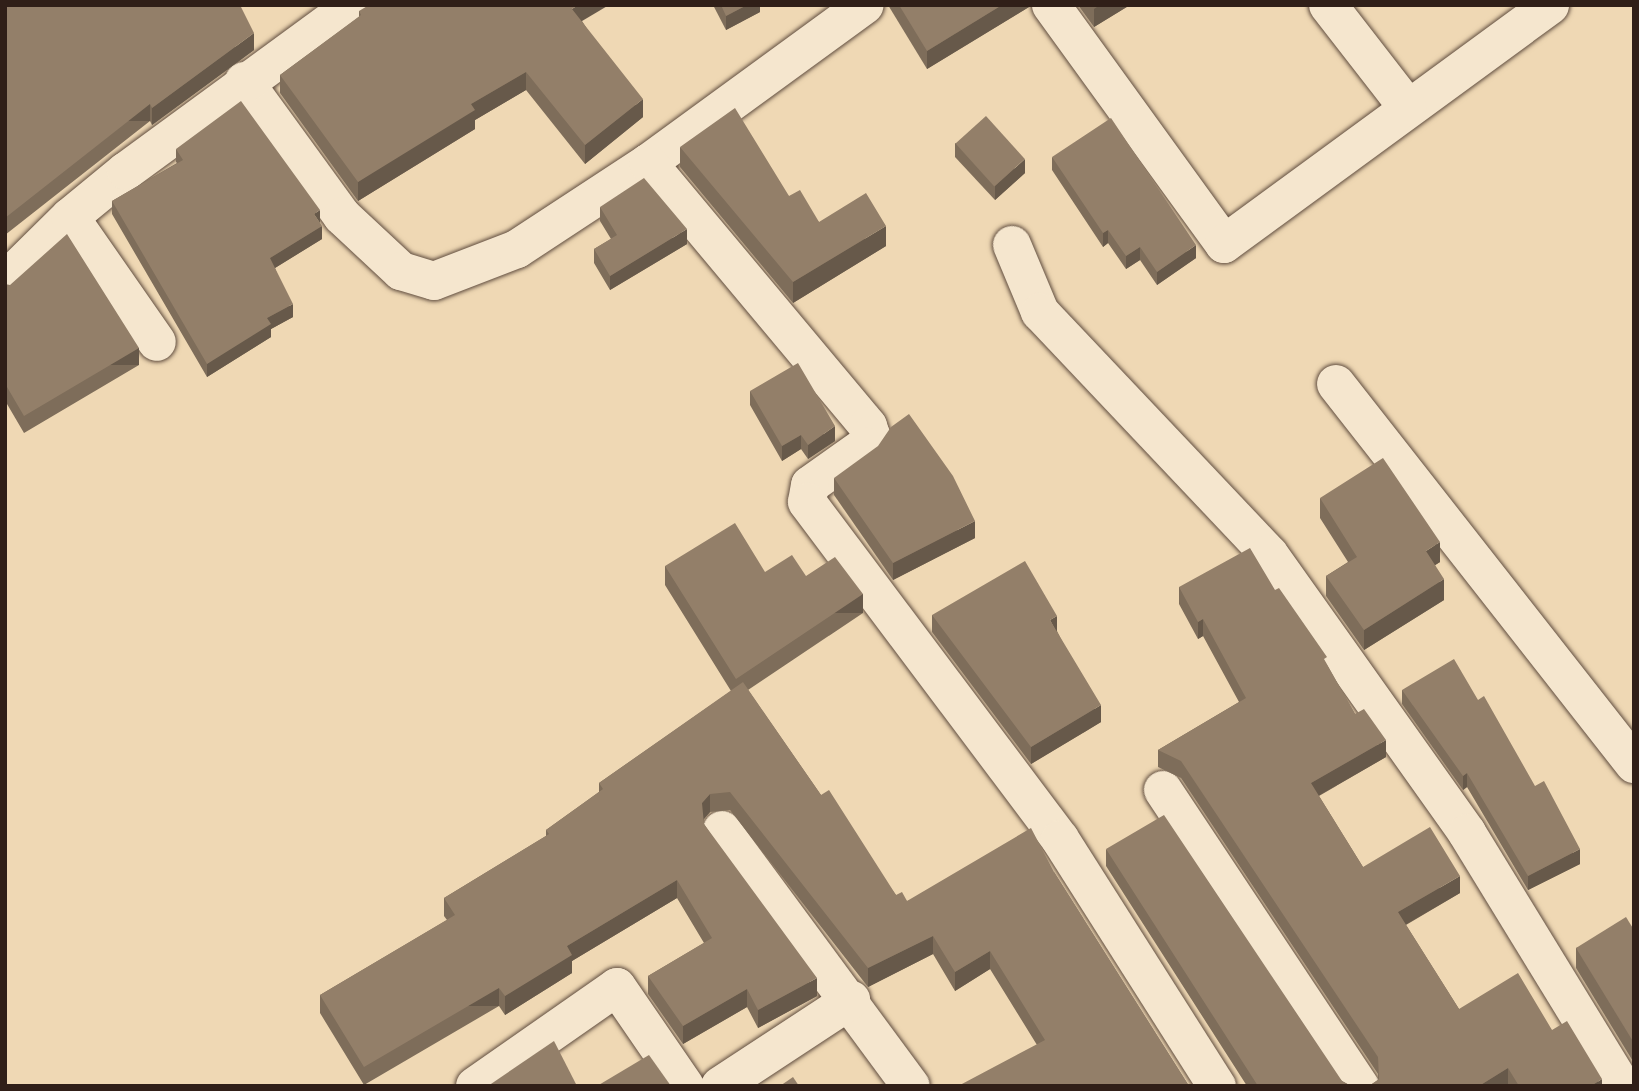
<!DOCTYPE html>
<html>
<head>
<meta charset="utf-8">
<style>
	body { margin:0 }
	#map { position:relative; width:1639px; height:1091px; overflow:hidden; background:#efd8b4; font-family:"Libre Bodoni",serif }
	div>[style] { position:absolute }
	.roads { filter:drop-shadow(0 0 2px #604d3f) drop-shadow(0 0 2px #604d3f) }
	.street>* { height:38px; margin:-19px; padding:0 19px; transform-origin:19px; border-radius:19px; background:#f5e6ce }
	.wall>* { inset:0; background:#7e6d5a }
	.shaded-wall>* { inset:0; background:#67594a; transform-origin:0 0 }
	.building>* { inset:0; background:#937f69; transform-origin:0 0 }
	span { translate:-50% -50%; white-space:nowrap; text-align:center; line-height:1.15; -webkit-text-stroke:6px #f5e6ce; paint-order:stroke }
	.frame { position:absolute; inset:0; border:7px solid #301f18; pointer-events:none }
</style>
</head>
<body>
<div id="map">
	<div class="roads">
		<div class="street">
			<i style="left:1051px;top:5px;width:295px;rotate:54.1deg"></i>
			<i style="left:1224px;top:244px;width:404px;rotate:-36.2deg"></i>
			<i style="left:1328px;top:5px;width:130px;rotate:52.2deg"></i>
			<i style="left:244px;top:81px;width:167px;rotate:54deg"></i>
			<i style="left:342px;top:216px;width:81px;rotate:43deg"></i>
			<i style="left:401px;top:271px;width:34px;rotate:17deg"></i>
			<i style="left:434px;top:281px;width:89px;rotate:-21.1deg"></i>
			<i style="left:517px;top:249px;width:157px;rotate:-33.3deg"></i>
			<i style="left:648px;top:163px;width:268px;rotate:-36.1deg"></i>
			<i style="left:648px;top:163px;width:343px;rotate:50.1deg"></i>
			<i style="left:868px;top:426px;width:9px;rotate:72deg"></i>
			<i style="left:871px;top:435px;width:13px;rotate:119deg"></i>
			<i style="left:865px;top:446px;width:67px;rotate:144.7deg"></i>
			<i style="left:810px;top:485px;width:17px;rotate:100deg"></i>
			<i style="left:807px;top:502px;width:421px;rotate:53.1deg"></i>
			<i style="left:1060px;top:839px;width:293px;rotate:57.6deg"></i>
			<i style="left:70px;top:217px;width:152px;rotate:55.2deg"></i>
			<i style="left:1012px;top:245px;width:73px;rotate:67.3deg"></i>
			<i style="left:1040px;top:312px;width:333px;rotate:46.6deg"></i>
			<i style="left:1269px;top:554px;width:342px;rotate:54.6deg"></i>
			<i style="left:1467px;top:833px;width:297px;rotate:58.5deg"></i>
			<i style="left:5px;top:281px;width:91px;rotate:-44.6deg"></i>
			<i style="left:70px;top:217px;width:72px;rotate:-39.4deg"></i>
			<i style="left:126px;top:171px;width:281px;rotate:-36.2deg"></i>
			<i style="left:1336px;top:384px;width:483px;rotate:51.9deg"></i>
			<i style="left:1163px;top:790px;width:356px;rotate:56.4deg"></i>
			<i style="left:722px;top:830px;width:318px;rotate:53.6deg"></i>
			<i style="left:475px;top:1086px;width:173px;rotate:-34.9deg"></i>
			<i style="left:617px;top:987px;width:120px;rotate:55.5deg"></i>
			<i style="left:720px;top:1086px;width:157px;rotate:-33.3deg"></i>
		</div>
	</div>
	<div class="wall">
		<i style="clip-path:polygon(5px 5px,254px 50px,152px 125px,150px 121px,5px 235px)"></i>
		<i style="clip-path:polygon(713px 5px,760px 5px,760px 12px,726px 30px)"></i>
		<i style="clip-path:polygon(888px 5px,1030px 5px,1029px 7px,927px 69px)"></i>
		<i style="clip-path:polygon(1078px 5px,1130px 5px,1094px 27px)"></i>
		<i style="clip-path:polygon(359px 11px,582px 21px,643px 117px,585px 164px,526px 90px,475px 120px,475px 129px,358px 201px,280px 93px,280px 75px,359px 17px)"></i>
		<i style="clip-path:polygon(955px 143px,1025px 173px,995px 200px,955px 157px)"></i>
		<i style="clip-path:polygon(680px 147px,789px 196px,819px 222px,886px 246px,793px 303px,680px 167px)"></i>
		<i style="clip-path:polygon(176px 149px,320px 223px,322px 239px,275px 268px,293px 317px,271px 329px,271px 337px,207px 377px,112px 214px,112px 201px,177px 163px,176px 162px)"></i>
		<i style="clip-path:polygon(1052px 157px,1196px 258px,1157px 285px,1140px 260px,1126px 269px,1108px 243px,1103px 247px,1052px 170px)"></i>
		<i style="clip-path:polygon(600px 207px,687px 244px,610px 290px,594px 263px,594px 249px,611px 239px,600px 221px)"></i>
		<i style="clip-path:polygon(5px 284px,139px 365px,24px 433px,7px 404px,5px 405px)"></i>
		<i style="clip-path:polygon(750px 391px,835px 441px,808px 459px,801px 449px,782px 461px,750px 405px)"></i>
		<i style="clip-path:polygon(834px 478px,975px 538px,893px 580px,834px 495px)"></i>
		<i style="clip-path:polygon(1320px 498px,1440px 562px,1435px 565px,1444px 600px,1364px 650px,1326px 596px,1326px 576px,1348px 562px,1320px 518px)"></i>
		<i style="clip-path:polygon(665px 566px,806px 576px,863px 613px,748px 690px,821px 795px,896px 895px,907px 901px,1054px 872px,1189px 1086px,1037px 1045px,990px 969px,955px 991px,933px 954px,868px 987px,730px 810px,710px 812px,704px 819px,704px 824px,817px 996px,758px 1028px,747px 1007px,683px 1044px,648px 994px,648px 976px,704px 943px,677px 898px,572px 961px,572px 973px,505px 1015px,499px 1006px,364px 1085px,320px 1013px,320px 995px,447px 920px,444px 916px,444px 898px,546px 836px,546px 830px,599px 792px,599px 783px,731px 691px,665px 585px)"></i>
		<i style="clip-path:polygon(1179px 587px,1275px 590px,1327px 665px,1355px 714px,1386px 757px,1319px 796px,1363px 867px,1460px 893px,1406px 925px,1459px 1009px,1552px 1030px,1602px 1086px,1509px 1086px,1508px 1085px,1506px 1086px,1369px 1086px,1378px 1080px,1378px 1074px,1181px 778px,1158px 767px,1158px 750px,1239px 702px,1203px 636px,1198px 639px,1179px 604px)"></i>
		<i style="clip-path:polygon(932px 615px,1057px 631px,1101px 722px,1031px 764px,932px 632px)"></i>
		<i style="clip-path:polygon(1402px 690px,1478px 700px,1580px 864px,1528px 890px,1467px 787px,1463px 790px,1402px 704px)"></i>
		<i style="clip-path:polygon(1106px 849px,1342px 1081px,1351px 1086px,1247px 1086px,1106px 866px)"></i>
		<i style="clip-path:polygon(1634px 930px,1634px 1063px,1576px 968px,1576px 948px)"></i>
	</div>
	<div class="shaded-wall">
		<i style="clip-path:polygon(578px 5px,609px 5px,572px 27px,572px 9px)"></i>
		<i style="clip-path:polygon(747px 5px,760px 5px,760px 12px,726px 30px,726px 16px)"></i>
		<i style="clip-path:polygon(1002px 5px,1030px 5px,1029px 7px,927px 69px,927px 51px)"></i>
		<i style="clip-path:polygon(1100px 5px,1130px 5px,1094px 27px,1094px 9px)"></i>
		<i style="clip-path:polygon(254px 33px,254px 50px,152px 125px,152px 108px)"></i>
		<i style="clip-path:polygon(526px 72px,526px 90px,475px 120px,475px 129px,358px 201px,358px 182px,471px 104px)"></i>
		<i style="clip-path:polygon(643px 99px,643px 117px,585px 164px,585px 145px)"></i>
		<i style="left:150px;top:104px;width:17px;height:184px;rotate:90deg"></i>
		<i style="clip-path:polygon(1025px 159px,1025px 173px,995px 200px,995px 186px)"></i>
		<i style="clip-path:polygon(320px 210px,320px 223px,314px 214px)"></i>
		<i style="clip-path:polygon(322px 226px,322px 239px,270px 271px,270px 258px)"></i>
		<i style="clip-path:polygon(886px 226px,886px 246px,793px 303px,793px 282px)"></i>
		<i style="clip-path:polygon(687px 229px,687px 244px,610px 290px,610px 276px)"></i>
		<i style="clip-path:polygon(1108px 230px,1108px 243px,1103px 247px,1103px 233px)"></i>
		<i style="clip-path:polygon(1196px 245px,1196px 258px,1157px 285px,1157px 272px)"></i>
		<i style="clip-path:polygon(1140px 247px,1140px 260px,1126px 269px,1126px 256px)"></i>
		<i style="clip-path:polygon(293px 304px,293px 317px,271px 329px,271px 337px,207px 377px,207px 364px,267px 318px)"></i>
		<i style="left:139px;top:348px;width:17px;height:134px;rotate:90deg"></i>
		<i style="left:7px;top:387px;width:17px;height:2px;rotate:90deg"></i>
		<i style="clip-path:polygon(835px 426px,835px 441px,808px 459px,808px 445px)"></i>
		<i style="clip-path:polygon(801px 435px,801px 449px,782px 461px,782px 446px)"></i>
		<i style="clip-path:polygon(975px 521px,975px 538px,893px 580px,893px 563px)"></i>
		<i style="clip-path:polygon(1440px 542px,1440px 562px,1426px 571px,1426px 551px)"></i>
		<i style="clip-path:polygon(1444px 579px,1444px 600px,1364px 650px,1364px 630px)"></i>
		<i style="left:863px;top:594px;width:19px;height:153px;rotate:90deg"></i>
		<i style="clip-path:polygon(1057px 616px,1057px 634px,1050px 620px)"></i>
		<i style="clip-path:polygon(1203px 619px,1203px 636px,1198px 639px,1198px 622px)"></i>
		<i style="clip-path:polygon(1101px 705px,1101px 722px,1031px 764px,1031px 747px)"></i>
		<i style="clip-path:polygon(1386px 740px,1386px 757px,1311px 800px,1311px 783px)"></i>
		<i style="clip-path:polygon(1467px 773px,1467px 787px,1463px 790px,1463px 776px)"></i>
		<i style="clip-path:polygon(710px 794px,710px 812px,702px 821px,702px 803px)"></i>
		<i style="clip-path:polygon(1580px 849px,1580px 864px,1528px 890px,1528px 876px)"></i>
		<i style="clip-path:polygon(1460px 876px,1460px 893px,1398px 929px,1398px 912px)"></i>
		<i style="clip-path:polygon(677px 880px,677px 898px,572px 961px,572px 973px,505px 1015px,505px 996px,567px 946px)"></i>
		<i style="clip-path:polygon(933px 936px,933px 954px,868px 987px,868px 968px)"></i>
		<i style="clip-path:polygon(990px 951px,990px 969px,955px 991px,955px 972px)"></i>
		<i style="clip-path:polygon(817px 978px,817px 996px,758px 1028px,758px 1010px)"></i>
		<i style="left:499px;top:988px;width:18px;height:156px;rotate:90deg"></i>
		<i style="clip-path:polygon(747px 989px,747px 1007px,683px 1044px,683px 1026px)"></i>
		<i style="clip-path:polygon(1508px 1068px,1508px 1085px,1506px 1086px,1479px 1086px)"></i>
		<i style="clip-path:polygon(1602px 1079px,1602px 1086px,1591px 1086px)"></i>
	</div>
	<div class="building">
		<i style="clip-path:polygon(5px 5px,240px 5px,254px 33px,152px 108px,150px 104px,5px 218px)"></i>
		<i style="clip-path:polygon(369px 5px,578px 5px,572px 9px,643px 99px,585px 145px,526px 72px,471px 104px,475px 110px,358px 182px,280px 75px,361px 15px,359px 11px)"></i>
		<i style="clip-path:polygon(721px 5px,747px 5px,726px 16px)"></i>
		<i style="clip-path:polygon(899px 5px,1002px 5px,927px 51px)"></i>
		<i style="clip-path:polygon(241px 101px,320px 210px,314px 214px,322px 226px,270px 258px,293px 304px,267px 318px,271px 324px,207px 364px,112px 201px,183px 160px,176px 149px)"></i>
		<i style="clip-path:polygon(735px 108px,789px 196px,800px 190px,819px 222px,866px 193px,886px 226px,793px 282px,680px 147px)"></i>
		<i style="left:986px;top:116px;width:58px;height:41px;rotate:48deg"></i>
		<i style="clip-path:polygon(1111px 118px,1196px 245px,1157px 272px,1140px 247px,1126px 256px,1108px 230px,1103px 233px,1052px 157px)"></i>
		<i style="clip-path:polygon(644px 178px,687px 229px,610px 276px,594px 249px,617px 235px,600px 207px)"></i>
		<i style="clip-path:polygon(67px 234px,139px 348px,24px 416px,7px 387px,5px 388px,5px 284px,10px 285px)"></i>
		<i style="clip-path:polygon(798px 363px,835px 426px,808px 445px,801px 435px,782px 446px,750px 391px)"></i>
		<i style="clip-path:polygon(909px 414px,953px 476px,975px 521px,893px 563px,834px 478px,878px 446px,891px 427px)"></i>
		<i style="clip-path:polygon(1383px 458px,1440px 542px,1426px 551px,1444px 579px,1364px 630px,1326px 576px,1357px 557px,1320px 498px)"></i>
		<i style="clip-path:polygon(735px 523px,765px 572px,792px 555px,806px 576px,835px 557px,863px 594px,736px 679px,665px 566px)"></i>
		<i style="clip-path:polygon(1250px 548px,1275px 590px,1279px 588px,1327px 657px,1324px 659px,1355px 714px,1364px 709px,1386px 740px,1311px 783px,1363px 867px,1430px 827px,1460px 876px,1398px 912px,1459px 1009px,1518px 973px,1552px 1030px,1567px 1021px,1602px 1079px,1591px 1086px,1519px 1086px,1508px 1068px,1479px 1086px,1369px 1086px,1379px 1079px,1378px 1057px,1181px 761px,1158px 750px,1246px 698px,1203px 619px,1198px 622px,1179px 587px)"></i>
		<i style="clip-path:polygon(1025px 561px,1057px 616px,1050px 620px,1101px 705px,1031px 747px,932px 615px)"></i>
		<i style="clip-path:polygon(1454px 659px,1478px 700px,1484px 696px,1535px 786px,1544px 781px,1580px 849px,1528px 876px,1467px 773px,1463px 776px,1402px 690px)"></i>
		<i style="clip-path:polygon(743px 682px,821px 795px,829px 790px,896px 895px,902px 892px,907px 901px,1031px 828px,1054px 872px,1189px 1086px,961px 1086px,960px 1085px,1045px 1040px,990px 951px,955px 972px,933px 936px,868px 968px,730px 792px,710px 794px,702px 803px,704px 824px,817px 978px,758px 1010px,747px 989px,683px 1026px,648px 976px,712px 938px,677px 880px,567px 946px,572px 955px,505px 996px,499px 988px,364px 1067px,320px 995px,455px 915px,444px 898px,549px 834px,546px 830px,603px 789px,599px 783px)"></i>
		<i style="clip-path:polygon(1164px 815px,1342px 1081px,1351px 1086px,1258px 1086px,1106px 849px)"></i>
		<i style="clip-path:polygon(1626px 917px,1634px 930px,1634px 1043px,1576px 948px)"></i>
		<i style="clip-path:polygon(554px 1041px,577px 1086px,488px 1086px)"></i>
		<i style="clip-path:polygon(649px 1055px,671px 1086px,597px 1086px)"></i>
		<i style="clip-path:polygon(793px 1077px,799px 1086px,780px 1086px)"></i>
	</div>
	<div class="frame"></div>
</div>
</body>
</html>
